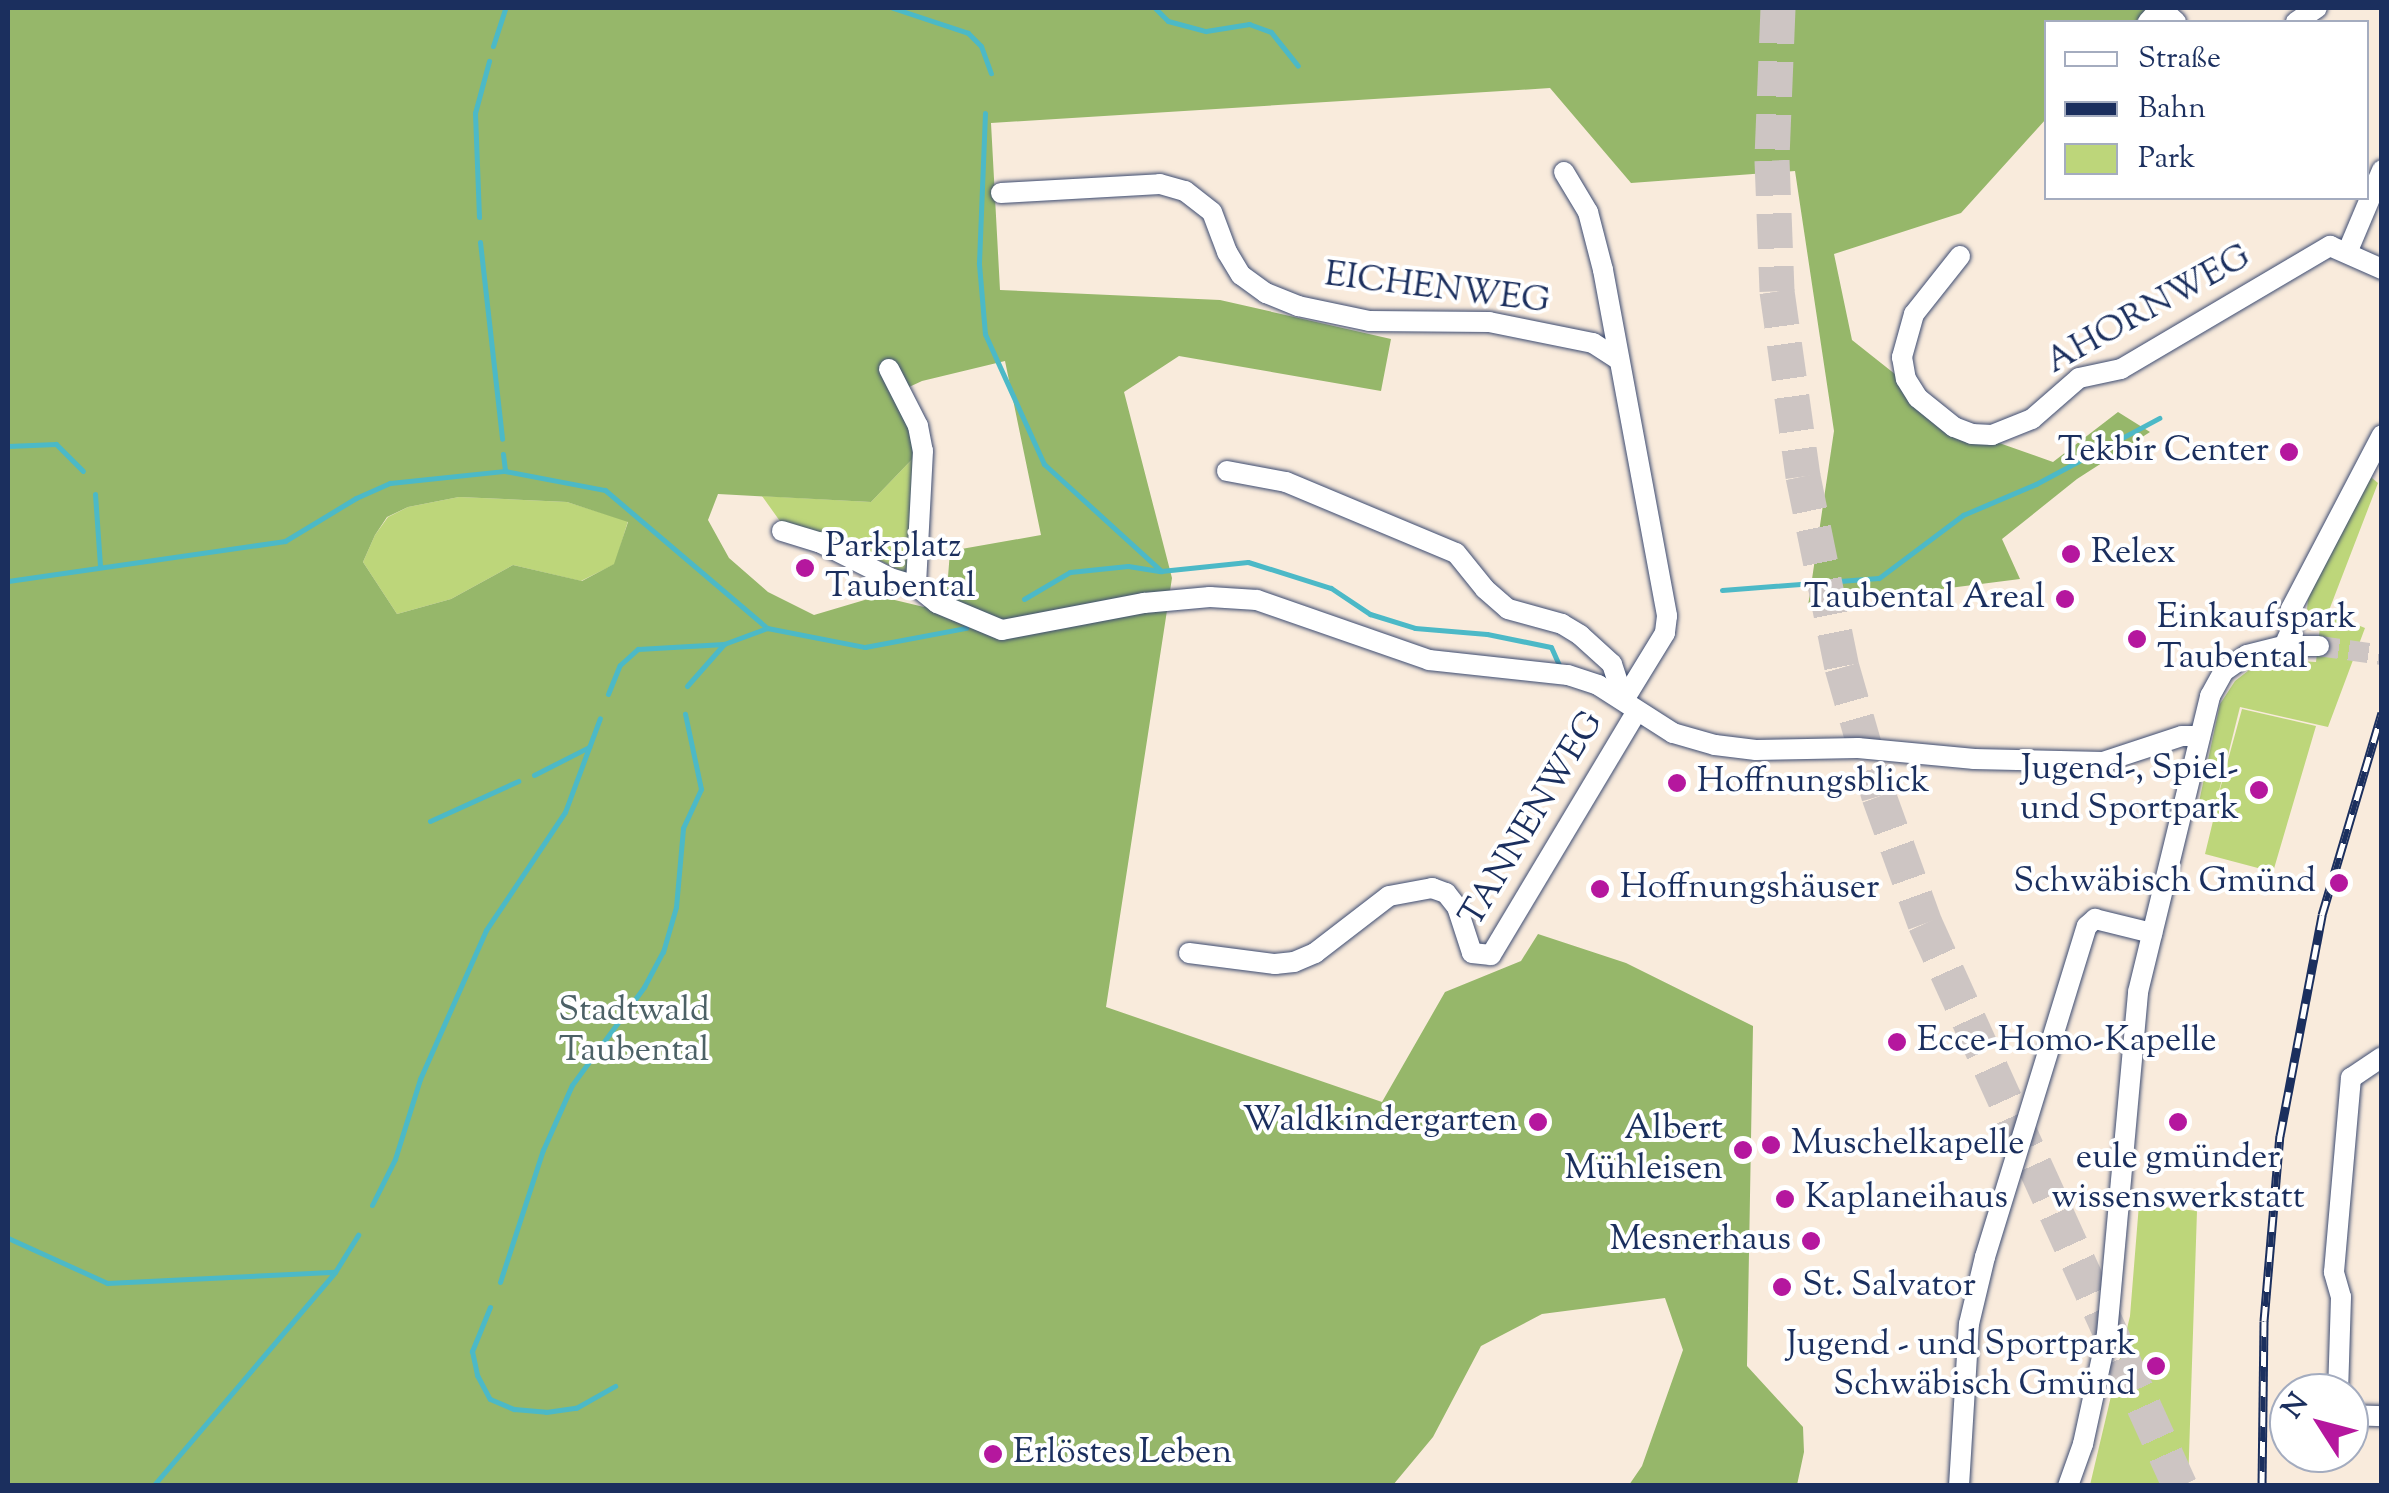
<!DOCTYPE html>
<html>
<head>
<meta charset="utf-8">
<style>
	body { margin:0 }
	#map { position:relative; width:2389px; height:1493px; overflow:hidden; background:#f9ebdc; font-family:"Sorts Mill Goudy",serif }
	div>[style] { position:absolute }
	.green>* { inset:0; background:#bdd67a }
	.forest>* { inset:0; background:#96b76a }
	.stream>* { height:5px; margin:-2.5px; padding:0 2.5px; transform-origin:2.5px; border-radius:2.5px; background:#4cb9c7 }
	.minor-tunnel>* { height:20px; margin-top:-10px; transform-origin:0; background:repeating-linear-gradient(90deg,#cdc5c3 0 20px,transparent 0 30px) }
	.trunk-tunnel>* { height:35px; margin-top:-17.5px; transform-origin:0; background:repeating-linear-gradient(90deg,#cdc5c3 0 35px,transparent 0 53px) }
	.roads { filter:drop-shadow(0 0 2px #3c4b71) drop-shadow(0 0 2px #3c4b71) }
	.minor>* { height:20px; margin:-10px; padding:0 10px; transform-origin:10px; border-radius:10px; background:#fff }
	.rail>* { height:9px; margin-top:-4.5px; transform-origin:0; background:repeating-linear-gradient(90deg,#fff 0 15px,#1b2f5e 0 30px); box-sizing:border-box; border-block:2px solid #1b2f5e }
	.dots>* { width:28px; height:28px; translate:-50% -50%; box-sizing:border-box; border:5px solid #fff; border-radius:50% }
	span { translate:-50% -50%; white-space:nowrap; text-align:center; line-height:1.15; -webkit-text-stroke:8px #fff; paint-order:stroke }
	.street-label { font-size:35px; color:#1b2f5e }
	.poi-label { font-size:35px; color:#1b2f5e }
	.right { translate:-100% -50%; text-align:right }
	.left { translate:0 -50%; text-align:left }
	.park-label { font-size:35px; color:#4c6166 }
	.frame { position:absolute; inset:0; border:10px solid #1b2f5e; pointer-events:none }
	.legend { position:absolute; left:2044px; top:20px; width:325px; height:180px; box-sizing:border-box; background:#fff; border:2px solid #a4acbf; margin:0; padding:12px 18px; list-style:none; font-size:30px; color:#1b2f5e }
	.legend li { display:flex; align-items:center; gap:20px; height:50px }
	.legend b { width:50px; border:2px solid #a4acbf }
	.north { position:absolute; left:2269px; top:1373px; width:100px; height:100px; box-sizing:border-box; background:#fff; border:2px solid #a4acbf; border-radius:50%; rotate:306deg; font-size:28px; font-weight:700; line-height:40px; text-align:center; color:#1b2f5e }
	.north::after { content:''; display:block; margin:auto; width:35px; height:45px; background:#b5179e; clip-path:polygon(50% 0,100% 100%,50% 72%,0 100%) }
</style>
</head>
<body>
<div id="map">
	<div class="green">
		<i style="clip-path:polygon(920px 451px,917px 579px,828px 535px,782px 524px,762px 496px,871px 502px)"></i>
		<i style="clip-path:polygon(2366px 473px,2378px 483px,2328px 613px,2365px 628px,2328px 727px,2240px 707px,2214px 811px,2242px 709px,2316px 726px,2273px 872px,2205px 854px,2213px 821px,2196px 816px,2220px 704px,2235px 681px,2253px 667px,2273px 659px,2316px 662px,2320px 627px,2307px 609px,2308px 599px)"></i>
		<i style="clip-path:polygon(459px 497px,567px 502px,628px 521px,615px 564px,581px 581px,513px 565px,451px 599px,397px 614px,363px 562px,375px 535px,388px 517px,408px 507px)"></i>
		<i style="clip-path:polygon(2139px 1204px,2197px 1211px,2188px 1485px,2090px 1485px,2130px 1316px)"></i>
	</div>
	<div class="forest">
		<i style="clip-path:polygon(evenodd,8px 8px,2148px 8px,2135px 22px,2046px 22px,2046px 119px,1961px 213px,1834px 254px,1852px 340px,1968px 432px,2053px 462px,2118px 412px,2150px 432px,2077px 479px,2002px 539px,2020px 579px,1808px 606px,1834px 431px,1795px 171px,1631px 183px,1550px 88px,991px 123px,1000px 290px,1220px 300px,1391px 339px,1381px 391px,1179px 356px,1124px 392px,1172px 578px,1106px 1007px,1382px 1102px,1445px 992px,1521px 961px,1538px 934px,1626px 963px,1753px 1026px,1747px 1366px,1803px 1427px,1804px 1452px,1797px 1485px,1629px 1485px,1642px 1466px,1683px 1350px,1665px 1298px,1542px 1314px,1481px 1346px,1433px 1437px,1393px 1485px,8px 1486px,8px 8px,1005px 361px,1041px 535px,950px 551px,948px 577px,924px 607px,878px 596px,814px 615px,768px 592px,729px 558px,708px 520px,718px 494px,871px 502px,920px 451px,894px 394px,922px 381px,1005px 361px,8px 8px,459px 497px,567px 502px,628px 522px,614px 564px,582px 581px,513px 565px,451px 599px,397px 614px,363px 562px,375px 535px,387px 517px,408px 507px,459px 497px)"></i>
	</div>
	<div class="stream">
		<i style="left:893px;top:8px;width:79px;rotate:18.4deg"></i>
		<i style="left:968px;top:33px;width:18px;rotate:45deg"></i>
		<i style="left:981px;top:46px;width:29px;rotate:70deg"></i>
		<i style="left:1155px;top:8px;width:18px;rotate:45deg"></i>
		<i style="left:1168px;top:21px;width:39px;rotate:15deg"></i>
		<i style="left:1206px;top:31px;width:44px;rotate:-9.2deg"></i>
		<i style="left:1249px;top:24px;width:23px;rotate:20deg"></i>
		<i style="left:1271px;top:32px;width:43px;rotate:51.5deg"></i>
		<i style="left:493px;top:46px;width:40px;rotate:-72deg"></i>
		<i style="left:985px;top:113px;width:151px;rotate:92.3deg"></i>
		<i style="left:979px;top:264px;width:70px;rotate:85.1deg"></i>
		<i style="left:985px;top:334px;width:143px;rotate:65.6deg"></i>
		<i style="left:1044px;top:464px;width:159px;rotate:42.4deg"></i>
		<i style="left:479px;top:217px;width:104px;rotate:-92.2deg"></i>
		<i style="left:475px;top:113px;width:54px;rotate:-74.9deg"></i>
		<i style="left:480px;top:242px;width:198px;rotate:83.6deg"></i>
		<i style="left:8px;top:446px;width:48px;rotate:-2.4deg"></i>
		<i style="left:56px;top:444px;width:38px;rotate:45deg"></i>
		<i style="left:503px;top:454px;width:17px;rotate:83deg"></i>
		<i style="left:95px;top:494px;width:72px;rotate:86deg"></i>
		<i style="left:8px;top:581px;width:280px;rotate:-8.2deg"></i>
		<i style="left:285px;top:541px;width:83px;rotate:-31.2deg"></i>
		<i style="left:356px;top:498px;width:37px;rotate:-24deg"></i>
		<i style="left:390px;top:483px;width:116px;rotate:-6deg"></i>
		<i style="left:505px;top:471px;width:102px;rotate:10.8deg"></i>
		<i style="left:605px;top:490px;width:213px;rotate:40.4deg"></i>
		<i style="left:767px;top:628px;width:100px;rotate:11deg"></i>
		<i style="left:865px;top:647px;width:103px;rotate:-10.7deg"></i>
		<i style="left:1722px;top:590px;width:157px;rotate:-4.4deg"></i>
		<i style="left:1879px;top:578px;width:105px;rotate:-36.9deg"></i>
		<i style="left:1963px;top:515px;width:79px;rotate:-23deg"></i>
		<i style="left:2036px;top:484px;width:140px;rotate:-28.2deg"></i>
		<i style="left:1024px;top:599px;width:53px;rotate:-30.4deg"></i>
		<i style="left:1070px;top:572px;width:58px;rotate:-5.9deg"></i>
		<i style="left:1128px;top:566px;width:33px;rotate:9deg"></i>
		<i style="left:1161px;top:571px;width:87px;rotate:-5.9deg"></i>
		<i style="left:1248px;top:562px;width:87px;rotate:17.4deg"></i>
		<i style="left:1331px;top:588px;width:47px;rotate:33.7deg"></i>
		<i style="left:1370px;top:614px;width:47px;rotate:17.3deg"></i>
		<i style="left:1415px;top:628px;width:72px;rotate:4.8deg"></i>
		<i style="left:1487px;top:634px;width:65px;rotate:11.5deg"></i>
		<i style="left:1551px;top:647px;width:20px;rotate:66deg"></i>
		<i style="left:687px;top:686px;width:56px;rotate:-48.6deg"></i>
		<i style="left:608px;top:694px;width:31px;rotate:-68deg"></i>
		<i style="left:620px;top:665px;width:24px;rotate:-42deg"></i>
		<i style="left:638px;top:649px;width:86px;rotate:-3.3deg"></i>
		<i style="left:724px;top:644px;width:46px;rotate:-20.4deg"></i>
		<i style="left:534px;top:775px;width:62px;rotate:-27deg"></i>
		<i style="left:430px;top:821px;width:97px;rotate:-24.4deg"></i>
		<i style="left:372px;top:1205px;width:51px;rotate:-63.4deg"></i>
		<i style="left:395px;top:1159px;width:84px;rotate:-72.6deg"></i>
		<i style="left:420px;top:1079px;width:163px;rotate:-66.1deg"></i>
		<i style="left:486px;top:930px;width:142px;rotate:-56.2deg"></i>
		<i style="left:565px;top:812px;width:100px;rotate:-69.6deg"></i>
		<i style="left:8px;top:1238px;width:109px;rotate:24.4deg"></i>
		<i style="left:107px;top:1283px;width:228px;rotate:-2.8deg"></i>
		<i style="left:500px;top:1282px;width:139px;rotate:-72deg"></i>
		<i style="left:543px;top:1150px;width:71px;rotate:-66deg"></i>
		<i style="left:572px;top:1085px;width:122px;rotate:-53.7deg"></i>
		<i style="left:644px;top:987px;width:40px;rotate:-62deg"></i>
		<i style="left:663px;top:952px;width:47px;rotate:-73.9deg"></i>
		<i style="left:676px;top:907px;width:79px;rotate:-84.9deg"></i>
		<i style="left:683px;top:828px;width:43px;rotate:-65.2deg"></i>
		<i style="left:701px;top:789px;width:77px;rotate:-102deg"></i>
		<i style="left:490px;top:1307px;width:48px;rotate:112.2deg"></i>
		<i style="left:472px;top:1351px;width:25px;rotate:78deg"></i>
		<i style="left:477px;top:1375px;width:27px;rotate:62deg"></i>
		<i style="left:490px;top:1399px;width:26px;rotate:23deg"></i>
		<i style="left:514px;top:1409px;width:32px;rotate:5deg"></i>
		<i style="left:546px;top:1412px;width:30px;rotate:-8deg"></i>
		<i style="left:576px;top:1408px;width:45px;rotate:-29.4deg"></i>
		<i style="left:153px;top:1486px;width:281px;rotate:-49.6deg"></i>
		<i style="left:335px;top:1272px;width:44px;rotate:-58.1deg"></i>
	</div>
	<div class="minor-tunnel">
		<i style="left:2319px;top:646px;width:64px;rotate:8.1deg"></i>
	</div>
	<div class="trunk-tunnel">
		<i style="left:1778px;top:8px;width:152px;rotate:92.3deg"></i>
		<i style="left:1772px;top:160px;width:131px;rotate:87.8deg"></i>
		<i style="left:1777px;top:291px;width:187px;rotate:82deg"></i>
		<i style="left:1803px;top:476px;width:195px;rotate:78.5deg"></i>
		<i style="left:1842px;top:667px;width:134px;rotate:74deg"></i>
		<i style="left:1879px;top:796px;width:135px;rotate:70.1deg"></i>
		<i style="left:1925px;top:923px;width:618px;rotate:65.63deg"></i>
	</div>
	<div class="roads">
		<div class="minor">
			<i style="left:2148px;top:22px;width:12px;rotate:-48deg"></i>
			<i style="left:2156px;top:13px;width:11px;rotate:5deg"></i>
			<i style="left:2167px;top:14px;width:12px;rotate:42deg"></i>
			<i style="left:2296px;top:22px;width:25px;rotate:-34deg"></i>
			<i style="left:1564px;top:172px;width:47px;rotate:59deg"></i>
			<i style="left:1588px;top:212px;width:60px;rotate:75.5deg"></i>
			<i style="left:1603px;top:270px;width:352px;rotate:79.5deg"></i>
			<i style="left:1667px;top:616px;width:17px;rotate:97deg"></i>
			<i style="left:1665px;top:633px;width:79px;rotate:121.5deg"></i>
			<i style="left:1001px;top:193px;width:159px;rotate:-3.2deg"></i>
			<i style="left:1160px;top:184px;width:26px;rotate:16deg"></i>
			<i style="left:1185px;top:191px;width:34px;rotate:38deg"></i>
			<i style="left:1212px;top:212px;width:43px;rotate:69.4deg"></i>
			<i style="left:1227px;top:252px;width:27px;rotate:59deg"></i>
			<i style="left:1241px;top:275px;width:31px;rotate:36deg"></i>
			<i style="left:1266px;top:293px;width:35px;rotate:22deg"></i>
			<i style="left:1298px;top:306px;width:73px;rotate:11.9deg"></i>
			<i style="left:1369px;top:321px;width:120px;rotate:0.5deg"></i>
			<i style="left:1489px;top:322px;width:106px;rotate:11.4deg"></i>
			<i style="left:1593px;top:343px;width:30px;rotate:33deg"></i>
			<i style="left:2347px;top:253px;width:90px;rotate:-67.1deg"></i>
			<i style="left:1960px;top:256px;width:74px;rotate:128.4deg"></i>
			<i style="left:1914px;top:314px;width:45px;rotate:105.6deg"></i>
			<i style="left:1902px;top:357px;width:22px;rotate:80deg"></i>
			<i style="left:1906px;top:379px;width:22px;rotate:58deg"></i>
			<i style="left:1918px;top:398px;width:46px;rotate:38.9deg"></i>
			<i style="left:1954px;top:427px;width:19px;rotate:21deg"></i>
			<i style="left:1972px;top:434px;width:20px;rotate:3deg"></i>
			<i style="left:1992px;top:435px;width:43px;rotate:-21.8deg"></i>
			<i style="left:2032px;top:419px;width:62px;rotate:-41.1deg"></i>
			<i style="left:2079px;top:378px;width:43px;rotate:-12.1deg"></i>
			<i style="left:2121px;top:369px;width:243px;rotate:-30.5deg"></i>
			<i style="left:2330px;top:246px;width:57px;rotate:23.9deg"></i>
			<i style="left:889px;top:369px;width:64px;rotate:63deg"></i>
			<i style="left:918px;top:426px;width:25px;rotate:79deg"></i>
			<i style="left:923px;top:451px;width:135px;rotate:93deg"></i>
			<i style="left:1227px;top:471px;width:60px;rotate:10.6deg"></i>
			<i style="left:1286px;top:482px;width:184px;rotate:22.7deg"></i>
			<i style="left:1456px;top:553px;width:46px;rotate:51.1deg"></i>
			<i style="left:1485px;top:589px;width:30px;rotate:41deg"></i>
			<i style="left:1508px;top:609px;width:56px;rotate:15.5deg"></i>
			<i style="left:1562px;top:624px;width:21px;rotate:31deg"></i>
			<i style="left:1580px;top:635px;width:43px;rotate:42.2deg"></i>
			<i style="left:1612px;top:664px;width:38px;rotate:72deg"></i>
			<i style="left:782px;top:531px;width:39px;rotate:17deg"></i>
			<i style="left:819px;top:542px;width:80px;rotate:26.9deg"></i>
			<i style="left:890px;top:578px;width:27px;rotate:17deg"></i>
			<i style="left:916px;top:586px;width:27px;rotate:39deg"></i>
			<i style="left:937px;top:603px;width:70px;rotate:22.6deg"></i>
			<i style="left:1002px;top:630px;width:145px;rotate:-10.8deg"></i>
			<i style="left:1144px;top:603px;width:66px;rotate:-5.2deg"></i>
			<i style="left:1210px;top:597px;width:47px;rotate:3.7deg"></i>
			<i style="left:1257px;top:600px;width:182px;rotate:19.2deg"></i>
			<i style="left:1429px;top:660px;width:140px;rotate:6.2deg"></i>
			<i style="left:1568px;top:675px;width:32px;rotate:18deg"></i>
			<i style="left:1598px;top:685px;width:89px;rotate:32.6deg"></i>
			<i style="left:1673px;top:733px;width:44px;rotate:15.9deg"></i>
			<i style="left:1715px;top:745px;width:41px;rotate:7deg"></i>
			<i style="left:1756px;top:750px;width:102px;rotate:-1.1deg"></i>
			<i style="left:1858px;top:748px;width:117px;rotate:5.4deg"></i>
			<i style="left:1974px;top:759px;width:129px;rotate:1.3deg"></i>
			<i style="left:2103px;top:762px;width:83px;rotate:-18.2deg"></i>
			<i style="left:2182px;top:736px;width:18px"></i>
			<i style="left:2284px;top:646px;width:20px;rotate:-66deg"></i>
			<i style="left:2292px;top:628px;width:19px;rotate:-93deg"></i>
			<i style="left:2291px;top:609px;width:196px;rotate:-62.4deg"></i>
			<i style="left:1189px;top:953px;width:87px;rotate:7.3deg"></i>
			<i style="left:1275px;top:964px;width:19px;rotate:-6deg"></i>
			<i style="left:1294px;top:962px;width:23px;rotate:-23deg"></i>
			<i style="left:1315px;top:953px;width:93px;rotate:-37.6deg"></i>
			<i style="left:1389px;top:896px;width:44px;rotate:-10.5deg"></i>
			<i style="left:1432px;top:888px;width:15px;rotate:20deg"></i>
			<i style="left:1446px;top:893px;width:18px;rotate:52deg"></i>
			<i style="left:1457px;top:907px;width:48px;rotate:71.9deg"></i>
			<i style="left:1472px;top:953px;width:19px;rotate:6deg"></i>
			<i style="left:1491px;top:955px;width:282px;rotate:-59.1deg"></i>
			<i style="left:2338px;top:1393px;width:96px;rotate:-88.2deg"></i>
			<i style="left:2341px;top:1297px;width:26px;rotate:-106deg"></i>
			<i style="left:2334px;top:1272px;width:195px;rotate:-85deg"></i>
			<i style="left:2351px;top:1078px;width:37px;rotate:-34deg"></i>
			<i style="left:2349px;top:1415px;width:33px;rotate:2deg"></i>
			<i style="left:1959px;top:1486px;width:162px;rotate:-86.5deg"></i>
			<i style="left:1969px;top:1324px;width:69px;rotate:-76.6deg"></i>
			<i style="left:1985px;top:1257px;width:346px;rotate:-72.9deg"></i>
			<i style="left:2087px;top:926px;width:11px;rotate:-41deg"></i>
			<i style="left:2095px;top:919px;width:59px;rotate:13.8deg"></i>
			<i style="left:2068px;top:1486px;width:45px;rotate:-70.3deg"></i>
			<i style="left:2083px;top:1444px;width:113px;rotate:-77.7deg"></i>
			<i style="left:2107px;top:1334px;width:343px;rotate:-84.8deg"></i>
			<i style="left:2138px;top:992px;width:305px;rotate:-76.3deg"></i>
			<i style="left:2210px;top:696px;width:29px;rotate:-61deg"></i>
			<i style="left:2224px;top:671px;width:28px;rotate:-35deg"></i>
			<i style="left:2247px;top:655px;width:38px;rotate:-14deg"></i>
			<i style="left:2284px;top:646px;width:35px"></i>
		</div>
	</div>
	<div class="rail">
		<i style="left:2262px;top:1486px;width:165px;rotate:-89.3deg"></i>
		<i style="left:2264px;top:1321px;width:186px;rotate:-85.1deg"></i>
		<i style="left:2280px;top:1136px;width:225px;rotate:-79.2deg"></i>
		<i style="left:2322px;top:915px;width:211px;rotate:-73.5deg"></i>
	</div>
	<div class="dots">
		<i style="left:2289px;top:452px;background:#b5179e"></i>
		<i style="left:2071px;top:554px;background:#b5179e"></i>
		<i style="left:805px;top:568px;background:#b5179e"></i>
		<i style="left:2065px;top:599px;background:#b5179e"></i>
		<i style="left:2137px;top:639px;background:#b5179e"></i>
		<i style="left:1677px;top:783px;background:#b5179e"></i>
		<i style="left:2259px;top:790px;background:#b5179e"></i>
		<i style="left:2339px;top:883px;background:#b5179e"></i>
		<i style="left:1600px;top:889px;background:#b5179e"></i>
		<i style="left:1897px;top:1042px;background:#b5179e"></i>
		<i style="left:1538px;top:1122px;background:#b5179e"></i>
		<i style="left:2178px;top:1122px;background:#b5179e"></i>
		<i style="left:1771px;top:1145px;background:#b5179e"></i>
		<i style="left:1743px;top:1150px;background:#b5179e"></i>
		<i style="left:1785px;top:1199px;background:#b5179e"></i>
		<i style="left:1811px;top:1241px;background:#b5179e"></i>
		<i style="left:1782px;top:1287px;background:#b5179e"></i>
		<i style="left:2156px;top:1366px;background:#b5179e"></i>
		<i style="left:993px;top:1454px;background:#b5179e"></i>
	</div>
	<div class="street-label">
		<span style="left:1437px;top:290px;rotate:7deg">EICHENWEG</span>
		<span style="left:2149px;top:311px;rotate:-29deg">AHORNWEG</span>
		<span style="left:1533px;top:820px;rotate:-59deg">TANNENWEG</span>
	</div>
	<div class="poi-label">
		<span class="right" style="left:2269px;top:452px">Tekbir Center</span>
		<span class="left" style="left:825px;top:568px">Parkplatz<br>Taubental</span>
		<span class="left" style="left:2091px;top:554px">Relex</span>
		<span class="right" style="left:2045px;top:599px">Taubental Areal</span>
		<span class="left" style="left:2157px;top:639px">Einkaufspark<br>Taubental</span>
		<span class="right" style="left:2239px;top:790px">Jugend-, Spiel-<br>und Sportpark</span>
		<span class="left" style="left:1697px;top:783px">Hoffnungsblick</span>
		<span class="right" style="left:2316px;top:883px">Schwäbisch Gmünd</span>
		<span class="left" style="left:1620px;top:889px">Hoffnungshäuser</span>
		<span class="left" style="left:1917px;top:1042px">Ecce-Homo-Kapelle</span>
		<span class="right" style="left:1518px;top:1122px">Waldkindergarten</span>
		<span class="right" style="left:1723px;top:1150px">Albert<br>Mühleisen</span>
		<span class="left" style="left:1791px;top:1145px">Muschelkapelle</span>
		<span style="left:2178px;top:1179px">eule gmünder<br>wissenswerkstatt</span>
		<span class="left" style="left:1805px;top:1199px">Kaplaneihaus</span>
		<span class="right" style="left:1791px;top:1241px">Mesnerhaus</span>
		<span class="left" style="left:1802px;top:1287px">St. Salvator</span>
		<span class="right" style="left:2136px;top:1366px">Jugend - und Sportpark<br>Schwäbisch Gmünd</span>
		<span class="left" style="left:1013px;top:1454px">Erlöstes Leben</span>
	</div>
	<div class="park-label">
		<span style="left:634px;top:1032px">Stadtwald<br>Taubental</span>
	</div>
	<div class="frame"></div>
	<ul class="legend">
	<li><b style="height:12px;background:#fff"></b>Straße</li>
	<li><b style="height:12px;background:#1b2f5e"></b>Bahn</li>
	<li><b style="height:28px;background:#bdd67a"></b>Park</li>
	</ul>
	<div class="north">N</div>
</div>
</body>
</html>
